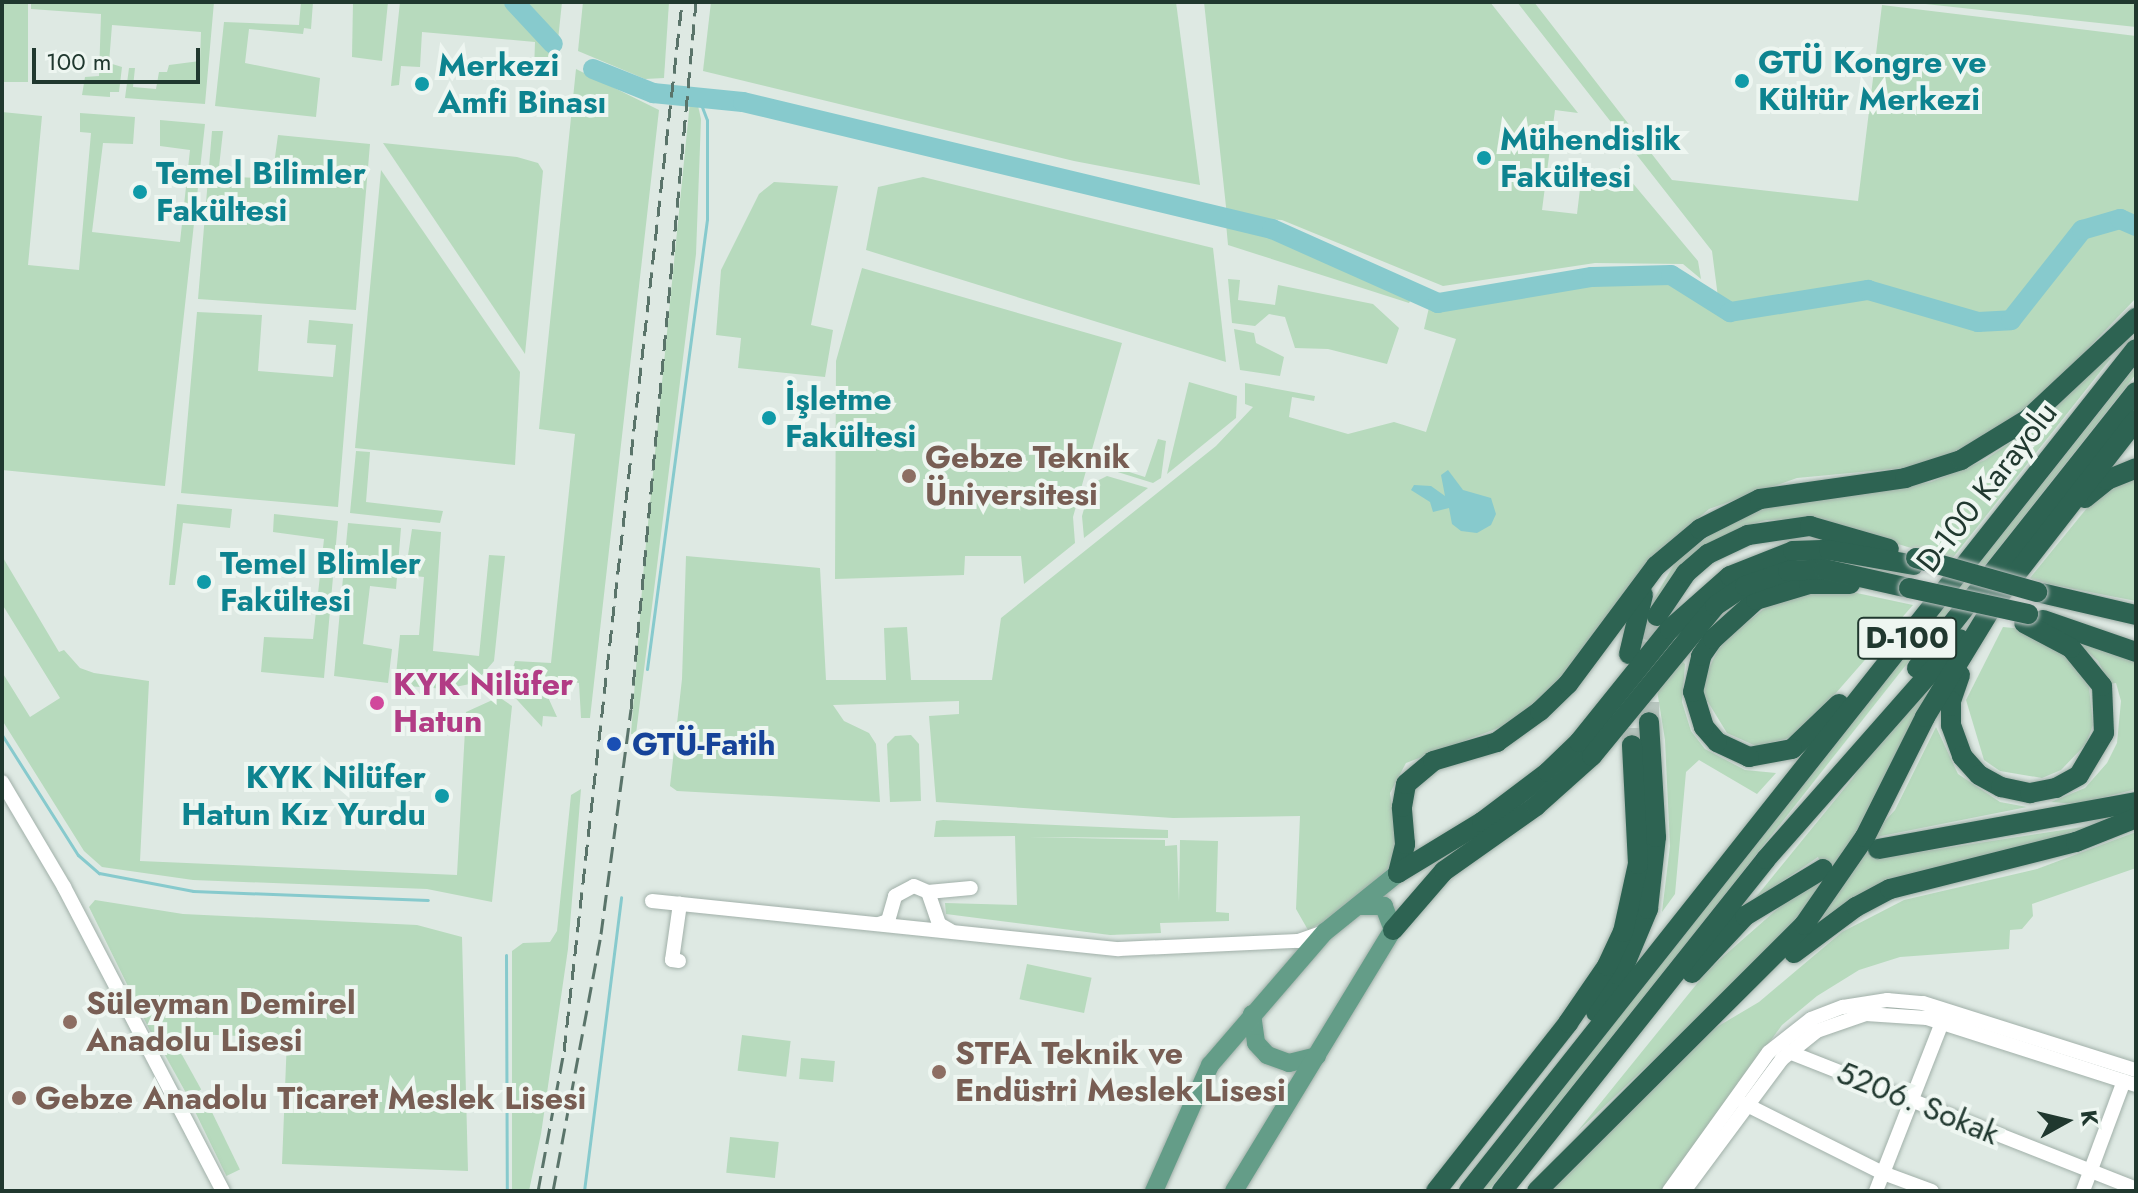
<!DOCTYPE html>
<html>
<head>
<meta charset="utf-8">
<style>
	body { margin:0 }
	#map { position:relative; width:2138px; height:1193px; overflow:hidden; background:#dee9e3; font-family:Jost,sans-serif }
	div>[style] { position:absolute }
	.green>* { inset:0; background:#b7dabd; transform-origin:0 0 }
	.water>* { inset:0; background:#87cacd }
	.stream>* { height:3px; margin:-1.5px; padding:0 1.5px; transform-origin:1.5px; border-radius:1.5px; background:#87cacd }
	.river>* { height:20px; margin:-10px; padding:0 10px; transform-origin:10px; border-radius:10px; background:#87cacd }
	.highway-tunnel>* { height:20px; margin-top:-10px; transform-origin:0; background:repeating-linear-gradient(90deg,#b8c6bf 0 20px,transparent 0 30px) }
	.roads { filter:drop-shadow(0 0 2px #a1b0a9) drop-shadow(0 0 2px #a1b0a9) }
	.minor>* { height:14px; margin:-7px; padding:0 7px; transform-origin:7px; border-radius:7px; background:#fff }
	.major>* { height:18px; margin:-9px; padding:0 9px; transform-origin:9px; border-radius:9px; background:#649d88 }
	.highway>* { height:20px; margin:-10px; padding:0 10px; transform-origin:10px; border-radius:10px; background:#2d6352 }
	.rail>* { height:3px; margin-top:-1.5px; transform-origin:0; background:repeating-linear-gradient(90deg,#5a746a 0 16px,transparent 0 24px) }
	.bridges { filter:drop-shadow(0 0 2px #bcc3c1) drop-shadow(0 0 2px #bcc3c1) }
	.highway-bridge>* { height:20px; margin:-10px; padding:0 10px; transform-origin:10px; border-radius:10px; background:#2d6352 }
	.dots>* { width:22px; height:22px; translate:-50% -50%; box-sizing:border-box; border:4px solid #eef6f1; border-radius:50% }
	span { translate:-50% -50%; white-space:nowrap; text-align:center; line-height:1.15; -webkit-text-stroke:8px #eef6f1; paint-order:stroke }
	.shield-label span { padding:2px 6px; background:#eef6f1; border:2px solid; border-radius:6px; -webkit-text-stroke-width:0 }
	.shield-label { font-size:30px; color:#20382f; font-weight:700 }
	.culture-label { font-size:32px; color:#0d838f; font-weight:700 }
	.left { translate:0 -50%; text-align:left }
	.right { translate:-100% -50%; text-align:right }
	.education-label { font-size:32px; color:#785e54; font-weight:700 }
	.street-label { font-size:32px; color:#20382f }
	.hotel-label { font-size:32px; color:#b23c85; font-weight:700 }
	.transit-label { font-size:32px; color:#164399; font-weight:700 }
	.frame { position:absolute; inset:0; border:4px solid #20382f; pointer-events:none }
	.north { position:absolute; left:2026px; top:1081px; width:80px; height:80px; -webkit-text-stroke:6px #eef6f1; paint-order:stroke; rotate:82deg; font-size:22px; font-weight:700; line-height:32px; text-align:center; color:#20382f }
	.north::after { content:''; display:block; margin:auto; width:28px; height:36px; background:#20382f; clip-path:polygon(50% 0,100% 100%,50% 72%,0 100%) }
	.scale { position:absolute; left:32px; top:48px; width:168px; height:36px; box-sizing:border-box; border:4px solid #20382f; border-top:0; padding-left:10px; font-size:24px; line-height:28px; white-space:nowrap; color:#20382f; -webkit-text-stroke:6px #eef6f1; paint-order:stroke }
</style>
</head>
<body>
<div id="map">
	<div class="green">
		<i style="left:2px;top:2px;width:26px;height:80px"></i>
		<i style="clip-path:polygon(31px 2px,214px 2px,205px 104px,125px 98px,129px 68px,135px 68px,133px 87px,156px 89px,159px 72px,167px 72px,169px 65px,200px 61px,201px 32px,112px 25px,109px 63px,122px 67px,119px 92px,110px 92px,110px 97px,82px 95px,85px 77px,99px 76px,101px 14px,31px 9px)"></i>
		<i style="clip-path:polygon(301px 2px,313px 2px,311px 29px,304px 28px,303px 34px,249px 29px,245px 63px,320px 78px,316px 117px,215px 106px,224px 22px,299px 25px)"></i>
		<i style="clip-path:polygon(353px 2px,388px 2px,382px 61px,352px 57px)"></i>
		<i style="clip-path:polygon(400px 2px,504px 2px,556px 60px,555px 73px,534px 71px,535px 42px,422px 32px,420px 67px,401px 66px,399px 85px,391px 86px)"></i>
		<i style="clip-path:polygon(526px 2px,562px 2px,558px 40px)"></i>
		<i style="clip-path:polygon(583px 2px,669px 2px,664px 78px,645px 79px,578px 51px)"></i>
		<i style="clip-path:polygon(711px 2px,1176px 2px,1200px 185px,1074px 161px,703px 71px)"></i>
		<i style="clip-path:polygon(1204px 2px,1490px 2px,1578px 113px,1555px 110px,1542px 210px,1577px 214px,1582px 172px,1611px 175px,1620px 168px,1698px 261px,1701px 279px,1683px 264px,1595px 263px,1443px 286px,1282px 220px,1227px 216px)"></i>
		<i style="clip-path:polygon(1517px 2px,1534px 2px,1672px 180px,1858px 201px,1882px 5px,2136px 36px,2136px 298px,2034px 405px,1997px 431px,1925px 466px,1797px 478px,1709px 509px,1663px 548px,1551px 690px,1506px 725px,1406px 763px,1390px 793px,1397px 844px,1392px 865px,1338px 914px,1308px 930px,1296px 909px,1300px 816px,1173px 818px,936px 802px,929px 716px,959px 714px,959px 701px,833px 705px,844px 721px,869px 733px,876px 744px,880px 802px,677px 791px,670px 786px,682px 679px,686px 556px,820px 568px,826px 680px,886px 680px,884px 628px,907px 627px,911px 680px,992px 680px,1001px 618px,1216px 446px,1253px 407px,1245px 404px,1245px 383px,1315px 396px,1314px 401px,1292px 397px,1289px 417px,1348px 434px,1394px 422px,1426px 432px,1456px 339px,1424px 329px,1431px 299px,1439px 303px,1592px 277px,1671px 275px,1719px 305px,1712px 251px)"></i>
		<i style="clip-path:polygon(1907px 2px,2136px 2px,2136px 27px)"></i>
		<i style="clip-path:polygon(576px 69px,659px 110px,590px 718px,581px 718px,579px 683px,567px 681px,554px 684px,547px 695px,557px 717px,543px 716px,542px 727px,507px 689px,515px 661px,551px 663px,575px 434px,539px 429px)"></i>
		<i style="clip-path:polygon(690px 101px,697px 101px,701px 119px,696px 254px,636px 734px,631px 734px,644px 564px)"></i>
		<i style="clip-path:polygon(2px 112px,42px 116px,28px 265px,79px 270px,91px 133px,80px 132px,80px 113px,135px 117px,133px 144px,103px 143px,92px 232px,180px 242px,190px 150px,160px 146px,160px 120px,205px 124px,165px 486px,2px 470px)"></i>
		<i style="clip-path:polygon(212px 131px,223px 131px,218px 176px,272px 179px,278px 135px,370px 144px,356px 310px,198px 299px)"></i>
		<i style="clip-path:polygon(383px 143px,517px 157px,538px 163px,543px 171px,525px 354px)"></i>
		<i style="clip-path:polygon(381px 170px,520px 372px,515px 465px,355px 448px)"></i>
		<i style="clip-path:polygon(923px 177px,1213px 248px,1226px 362px,866px 250px,878px 187px)"></i>
		<i style="clip-path:polygon(774px 182px,838px 186px,811px 325px,833px 330px,825px 377px,738px 368px,741px 338px,716px 335px,721px 270px,759px 194px)"></i>
		<i style="clip-path:polygon(1226px 223px,1280px 234px,1415px 292px,1409px 303px,1228px 245px)"></i>
		<i style="clip-path:polygon(862px 268px,1122px 343px,1073px 517px,1075px 543px,1024px 584px,1021px 556px,965px 556px,964px 575px,835px 579px,836px 361px)"></i>
		<i style="clip-path:polygon(1228px 279px,1240px 280px,1238px 300px,1275px 305px,1278px 285px,1373px 304px,1399px 328px,1387px 364px,1328px 349px,1295px 348px,1285px 317px,1269px 314px,1255px 326px,1232px 323px)"></i>
		<i style="clip-path:polygon(197px 312px,262px 315px,258px 371px,333px 377px,336px 345px,307px 343px,309px 320px,353px 324px,338px 507px,181px 493px)"></i>
		<i style="clip-path:polygon(1234px 329px,1254px 333px,1256px 343px,1284px 357px,1280px 376px,1240px 370px)"></i>
		<i style="clip-path:polygon(2106px 357px,2111px 358px,1951px 560px,1815px 519px,1766px 520px,1737px 529px,1697px 551px,1651px 613px,1648px 609px,1678px 558px,1718px 530px,1765px 508px,1931px 482px,1985px 460px,2031px 428px)"></i>
		<i style="clip-path:polygon(2136px 366px,2136px 374px,1687px 942px,1488px 1191px,1481px 1191px)"></i>
		<i style="clip-path:polygon(1189px 382px,1237px 396px,1236px 418px,1167px 474px)"></i>
		<i style="clip-path:polygon(1158px 439px,1166px 441px,1161px 478px,1153px 483px,1095px 465px,1099px 451px,1106px 453px,1104px 464px,1145px 477px)"></i>
		<i style="clip-path:polygon(356px 451px,370px 452px,366px 502px,443px 511px,440px 523px,350px 513px)"></i>
		<i style="clip-path:polygon(2136px 475px,2136px 601px,2033px 581px,2030px 578px,2100px 492px)"></i>
		<i style="clip-path:polygon(1107px 476px,1148px 488px,1084px 538px,1082px 516px,1091px 484px)"></i>
		<i style="clip-path:polygon(177px 504px,232px 509px,230px 528px,183px 523px,175px 585px,169px 585px)"></i>
		<i style="clip-path:polygon(274px 514px,338px 521px,324px 678px,261px 672px,264px 637px,313px 639px,324px 539px,273px 532px)"></i>
		<i style="clip-path:polygon(348px 523px,401px 528px,396px 589px,370px 586px,363px 644px,392px 649px,388px 683px,334px 676px)"></i>
		<i style="clip-path:polygon(412px 529px,441px 532px,433px 651px,479px 656px,489px 555px,505px 556px,494px 661px,475px 683px,445px 689px,395px 685px,400px 635px,419px 635px,424px 577px,405px 575px)"></i>
		<i style="clip-path:polygon(2px 556px,59px 652px,64px 650px,80px 668px,94px 673px,149px 681px,140px 861px,457px 875px,466px 712px,499px 697px,512px 706px,492px 902px,427px 889px,193px 880px,102px 867px,84px 851px,2px 720px,2px 672px,30px 717px,60px 698px,2px 604px)"></i>
		<i style="clip-path:polygon(1838px 589px,1913px 605px,1814px 718px,1790px 738px,1756px 746px,1727px 733px,1708px 702px,1703px 702px,1703px 681px,1722px 641px,1777px 599px)"></i>
		<i style="clip-path:polygon(2003px 627px,2023px 629px,2068px 656px,2089px 687px,2093px 725px,2086px 744px,2061px 770px,2042px 778px,2000px 771px,1984px 760px,1966px 700px)"></i>
		<i style="clip-path:polygon(2077px 642px,2136px 661px,2136px 789px,2078px 804px,2051px 802px,2085px 788px,2107px 763px,2117px 743px,2121px 701px,2116px 683px,2110px 684px,2098px 661px)"></i>
		<i style="clip-path:polygon(1680px 659px,1685px 664px,1682px 702px,1691px 731px,1705px 749px,1745px 770px,1776px 773px,1757px 794px,1699px 760px,1686px 772px,1675px 894px,1662px 912px,1670px 846px,1665px 740px,1657px 690px)"></i>
		<i style="clip-path:polygon(1949px 662px,1859px 828px,1787px 934px,1577px 1132px,1708px 970px,1823px 869px,1818px 857px,1752px 902px,1853px 778px,1868px 752px)"></i>
		<i style="clip-path:polygon(1936px 727px,1958px 774px,2000px 802px,2027px 807px,1876px 837px,1881px 858px,2109px 823px,1853px 898px,1821px 919px,1885px 821px,1895px 810px)"></i>
		<i style="clip-path:polygon(911px 735px,919px 744px,921px 801px,890px 802px,887px 744px,895px 736px)"></i>
		<i style="clip-path:polygon(581px 789px,568px 949px,541px 1134px,529px 1191px,512px 1191px,512px 951px,523px 943px,550px 942px,557px 931px,571px 795px)"></i>
		<i style="clip-path:polygon(943px 820px,1168px 830px,1168px 838px,1029px 837px,1165px 840px,1165px 846px,1177px 845px,1179px 902px,1180px 840px,1218px 841px,1216px 912px,1229px 913px,1229px 921px,1160px 923px,1161px 933px,1110px 935px,946px 914px,945px 903px,1017px 905px,1015px 836px,934px 837px,936px 821px)"></i>
		<i style="clip-path:polygon(2136px 832px,2136px 868px,2032px 904px,2033px 916px,2022px 929px,2010px 930px,2009px 949px,1900px 957px,1859px 970px,1817px 996px,1782px 1025px,1661px 1191px,1547px 1191px,1705px 1034px,1759px 1002px,1842px 932px,1904px 900px,2037px 869px)"></i>
		<i style="clip-path:polygon(95px 900px,183px 914px,417px 925px,462px 937px,468px 1171px,282px 1164px,287px 1038px,171px 1033px,155px 1041px,89px 907px)"></i>
		<i style="left:1027px;top:964px;width:66px;height:36px;rotate:12deg"></i>
		<i style="left:742px;top:1035px;width:49px;height:36px;rotate:7deg"></i>
		<i style="left:176px;top:1044px;width:52px;height:15px;rotate:61deg"></i>
		<i style="left:801px;top:1058px;width:34px;height:21px;rotate:5deg"></i>
		<i style="left:207px;top:1102px;width:75px;height:15px;rotate:64deg"></i>
		<i style="left:730px;top:1137px;width:49px;height:36px;rotate:6deg"></i>
	</div>
	<div class="water">
		<i style="clip-path:polygon(1448px 470px,1463px 490px,1491px 498px,1496px 514px,1491px 525px,1477px 533px,1461px 531px,1452px 524px,1449px 508px,1433px 512px,1430px 502px,1411px 490px,1414px 485px,1431px 486px,1445px 496px,1441px 475px)"></i>
	</div>
	<div class="stream">
		<i style="left:647px;top:669px;width:454px;rotate:-82.4deg"></i>
		<i style="left:707px;top:219px;width:99px;rotate:-90deg"></i>
		<i style="left:707px;top:120px;width:22px;rotate:-111deg"></i>
		<i style="left:2px;top:735px;width:142px;rotate:57.7deg"></i>
		<i style="left:78px;top:855px;width:28px;rotate:41deg"></i>
		<i style="left:99px;top:873px;width:96px;rotate:10.8deg"></i>
		<i style="left:193px;top:891px;width:235px;rotate:2.2deg"></i>
		<i style="left:506px;top:955px;width:236px;rotate:89.8deg"></i>
		<i style="left:584px;top:1191px;width:296px;rotate:-82.8deg"></i>
	</div>
	<div class="river">
		<i style="left:514px;top:2px;width:57px;rotate:47.1deg"></i>
		<i style="left:593px;top:69px;width:65px;rotate:21.8deg"></i>
		<i style="left:653px;top:93px;width:90px;rotate:5.7deg"></i>
		<i style="left:743px;top:102px;width:544px;rotate:13.5deg"></i>
		<i style="left:1272px;top:229px;width:182px;rotate:24deg"></i>
		<i style="left:1438px;top:303px;width:156px;rotate:-9.6deg"></i>
		<i style="left:1592px;top:277px;width:79px;rotate:-1.5deg"></i>
		<i style="left:1671px;top:275px;width:70px;rotate:32.1deg"></i>
		<i style="left:1730px;top:312px;width:140px;rotate:-9.1deg"></i>
		<i style="left:1868px;top:290px;width:115px;rotate:16.2deg"></i>
		<i style="left:1978px;top:322px;width:33px;rotate:-3deg"></i>
		<i style="left:2011px;top:320px;width:115px;rotate:-51.7deg"></i>
		<i style="left:2082px;top:230px;width:40px;rotate:-16deg"></i>
		<i style="left:2120px;top:219px;width:17px;rotate:24deg"></i>
	</div>
	<div class="highway-tunnel">
		<i style="left:1630px;top:698px;width:47px;rotate:87.6deg"></i>
		<i style="left:1649px;top:722px;width:81px;rotate:-88.6deg"></i>
		<i style="left:1651px;top:641px;width:26px;rotate:-77deg"></i>
	</div>
	<div class="roads">
		<div class="minor">
			<i style="left:2px;top:782px;width:122px;rotate:59.4deg"></i>
			<i style="left:64px;top:887px;width:343px;rotate:62.4deg"></i>
			<i style="left:928px;top:892px;width:43px;rotate:-5.3deg"></i>
			<i style="left:652px;top:901px;width:469px;rotate:5.9deg"></i>
			<i style="left:1119px;top:949px;width:179px;rotate:-2.6deg"></i>
			<i style="left:1298px;top:941px;width:28px;rotate:-19deg"></i>
			<i style="left:879px;top:924px;width:9px;rotate:-18deg"></i>
			<i style="left:888px;top:921px;width:26px;rotate:-74deg"></i>
			<i style="left:895px;top:896px;width:21px;rotate:-28deg"></i>
			<i style="left:914px;top:886px;width:15px;rotate:23deg"></i>
			<i style="left:928px;top:892px;width:34px;rotate:71deg"></i>
			<i style="left:939px;top:924px;width:14px;rotate:30deg"></i>
			<i style="left:679px;top:961px;width:7px;rotate:-172deg"></i>
			<i style="left:672px;top:960px;width:57px;rotate:-81.9deg"></i>
			<i style="left:1789px;top:1052px;width:373px;rotate:21.5deg"></i>
			<i style="left:1745px;top:1104px;width:154px;rotate:26.6deg"></i>
			<i style="left:1883px;top:1173px;width:52px;rotate:20.2deg"></i>
			<i style="left:1669px;top:1191px;width:171px;rotate:-54.3deg"></i>
			<i style="left:1769px;top:1052px;width:53px;rotate:-38.2deg"></i>
			<i style="left:1811px;top:1019px;width:34px;rotate:-21deg"></i>
			<i style="left:1843px;top:1007px;width:45px;rotate:-9deg"></i>
			<i style="left:1887px;top:1000px;width:36px;rotate:5deg"></i>
			<i style="left:1923px;top:1003px;width:223px;rotate:17.5deg"></i>
			<i style="left:1684px;top:1191px;width:164px;rotate:-53.4deg"></i>
			<i style="left:1782px;top:1059px;width:45px;rotate:-38.7deg"></i>
			<i style="left:1817px;top:1031px;width:52px;rotate:-19.1deg"></i>
			<i style="left:1866px;top:1014px;width:61px;rotate:3.8deg"></i>
			<i style="left:1927px;top:1018px;width:219px;rotate:17.8deg"></i>
			<i style="left:1876px;top:1191px;width:180px;rotate:-68.6deg"></i>
			<i style="left:2083px;top:1191px;width:117px;rotate:-69.6deg"></i>
		</div>
		<div class="major">
			<i style="left:1252px;top:1014px;width:29px;rotate:82deg"></i>
			<i style="left:1256px;top:1043px;width:16px;rotate:47deg"></i>
			<i style="left:1267px;top:1055px;width:23px;rotate:20deg"></i>
			<i style="left:1289px;top:1063px;width:29px;rotate:-14deg"></i>
			<i style="left:1154px;top:1191px;width:138px;rotate:-66deg"></i>
			<i style="left:1210px;top:1065px;width:176px;rotate:-49.2deg"></i>
			<i style="left:1325px;top:932px;width:94px;rotate:-38.9deg"></i>
			<i style="left:1234px;top:1191px;width:306px;rotate:-58.7deg"></i>
			<i style="left:1393px;top:930px;width:26px;rotate:-111deg"></i>
			<i style="left:1384px;top:906px;width:26px;rotate:180deg"></i>
		</div>
		<div class="highway">
			<i style="left:2085px;top:498px;width:28px;rotate:-39deg"></i>
			<i style="left:2107px;top:480px;width:31px;rotate:-22deg"></i>
			<i style="left:2037px;top:592px;width:102px;rotate:13.1deg"></i>
			<i style="left:1657px;top:616px;width:52px;rotate:-56deg"></i>
			<i style="left:1686px;top:573px;width:29px;rotate:-41deg"></i>
			<i style="left:1708px;top:554px;width:44px;rotate:-25.4deg"></i>
			<i style="left:1748px;top:535px;width:63px;rotate:-8.3deg"></i>
			<i style="left:1810px;top:526px;width:82px;rotate:16.2deg"></i>
			<i style="left:2043px;top:620px;width:98px;rotate:19deg"></i>
			<i style="left:1629px;top:654px;width:61px;rotate:-76.7deg"></i>
			<i style="left:1917px;top:668px;width:352px;rotate:-51.6deg"></i>
			<i style="left:1960px;top:675px;width:28px;rotate:109deg"></i>
			<i style="left:1951px;top:701px;width:24px;rotate:90deg"></i>
			<i style="left:1951px;top:725px;width:33px;rotate:70deg"></i>
			<i style="left:1962px;top:756px;width:25px;rotate:48deg"></i>
			<i style="left:1979px;top:775px;width:25px;rotate:29deg"></i>
			<i style="left:2001px;top:787px;width:30px;rotate:12deg"></i>
			<i style="left:2030px;top:793px;width:26px;rotate:-11deg"></i>
			<i style="left:2056px;top:788px;width:26px;rotate:-29deg"></i>
			<i style="left:2079px;top:775px;width:49px;rotate:-59.2deg"></i>
			<i style="left:2104px;top:733px;width:47px;rotate:-92.4deg"></i>
			<i style="left:2102px;top:686px;width:49px;rotate:-129.2deg"></i>
			<i style="left:2071px;top:648px;width:53px;rotate:-152deg"></i>
			<i style="left:1839px;top:704px;width:65px;rotate:136.2deg"></i>
			<i style="left:1792px;top:749px;width:44px;rotate:169.5deg"></i>
			<i style="left:1749px;top:757px;width:35px;rotate:-155deg"></i>
			<i style="left:1717px;top:742px;width:20px;rotate:-131deg"></i>
			<i style="left:1704px;top:727px;width:37px;rotate:-107deg"></i>
			<i style="left:1693px;top:692px;width:37px;rotate:-77deg"></i>
			<i style="left:1701px;top:656px;width:21px;rotate:-55deg"></i>
			<i style="left:1713px;top:639px;width:58px;rotate:-42.2deg"></i>
			<i style="left:1756px;top:600px;width:55px;rotate:-16.8deg"></i>
			<i style="left:1809px;top:584px;width:41px"></i>
			<i style="left:1878px;top:849px;width:262px;rotate:-10.3deg"></i>
			<i style="left:1398px;top:873px;width:30px;rotate:-76deg"></i>
			<i style="left:1405px;top:844px;width:37px;rotate:-95deg"></i>
			<i style="left:1402px;top:807px;width:23px;rotate:-80deg"></i>
			<i style="left:1406px;top:784px;width:35px;rotate:-40deg"></i>
			<i style="left:1433px;top:761px;width:67px;rotate:-16.5deg"></i>
			<i style="left:1497px;top:742px;width:53px;rotate:-35.8deg"></i>
			<i style="left:1540px;top:711px;width:39px;rotate:-44deg"></i>
			<i style="left:1568px;top:684px;width:147px;rotate:-53.3deg"></i>
			<i style="left:1656px;top:566px;width:57px;rotate:-40.1deg"></i>
			<i style="left:1700px;top:529px;width:67px;rotate:-26.6deg"></i>
			<i style="left:1760px;top:499px;width:147px;rotate:-8.2deg"></i>
			<i style="left:1905px;top:478px;width:59px;rotate:-17.8deg"></i>
			<i style="left:1961px;top:460px;width:79px;rotate:-31.5deg"></i>
			<i style="left:2028px;top:419px;width:148px;rotate:-43.1deg"></i>
			<i style="left:1398px;top:873px;width:98px;rotate:-31.3deg"></i>
			<i style="left:1482px;top:822px;width:83px;rotate:-37.1deg"></i>
			<i style="left:1548px;top:772px;width:43px;rotate:-44.1deg"></i>
			<i style="left:1579px;top:742px;width:145px;rotate:-51.2deg"></i>
			<i style="left:1670px;top:629px;width:80px;rotate:-41.5deg"></i>
			<i style="left:1730px;top:576px;width:68px;rotate:-21.6deg"></i>
			<i style="left:1793px;top:551px;width:36px;rotate:-2deg"></i>
			<i style="left:1829px;top:550px;width:86px;rotate:10deg"></i>
			<i style="left:1393px;top:930px;width:78px;rotate:-49.2deg"></i>
			<i style="left:1444px;top:871px;width:113px;rotate:-35.2deg"></i>
			<i style="left:1536px;top:806px;width:75px;rotate:-41.8deg"></i>
			<i style="left:1592px;top:756px;width:194px;rotate:-50.6deg"></i>
			<i style="left:1715px;top:606px;width:36px;rotate:-34deg"></i>
			<i style="left:1745px;top:586px;width:46px;rotate:-19.2deg"></i>
			<i style="left:1788px;top:571px;width:36px;rotate:-3deg"></i>
			<i style="left:1824px;top:569px;width:87px;rotate:12.6deg"></i>
			<i style="left:1794px;top:953px;width:77px;rotate:-36.6deg"></i>
			<i style="left:1856px;top:907px;width:38px;rotate:-28deg"></i>
			<i style="left:1890px;top:889px;width:192px;rotate:-14.2deg"></i>
			<i style="left:2076px;top:842px;width:65px;rotate:-21.8deg"></i>
			<i style="left:1692px;top:973px;width:78px;rotate:-47.1deg"></i>
			<i style="left:1745px;top:916px;width:91px;rotate:-31.1deg"></i>
			<i style="left:1596px;top:1012px;width:43px;rotate:-56.3deg"></i>
			<i style="left:1620px;top:976px;width:73px;rotate:-67.3deg"></i>
			<i style="left:1648px;top:909px;width:72px;rotate:-83.7deg"></i>
			<i style="left:1656px;top:837px;width:115px;rotate:-93.5deg"></i>
			<i style="left:1436px;top:1191px;width:214px;rotate:-51.8deg"></i>
			<i style="left:1568px;top:1023px;width:69px;rotate:-55.6deg"></i>
			<i style="left:1607px;top:966px;width:38px;rotate:-65deg"></i>
			<i style="left:1623px;top:932px;width:70px;rotate:-77.6deg"></i>
			<i style="left:1638px;top:864px;width:119px;rotate:-92.9deg"></i>
			<i style="left:1469px;top:1191px;width:1074px;rotate:-51.62deg"></i>
			<i style="left:1502px;top:1191px;width:424px;rotate:-51.5deg"></i>
			<i style="left:1766px;top:859px;width:293px;rotate:-48.6deg"></i>
			<i style="left:1537px;top:1191px;width:377px;rotate:-44.9deg"></i>
			<i style="left:1804px;top:925px;width:107px;rotate:-55.3deg"></i>
			<i style="left:1865px;top:837px;width:134px;rotate:-63.4deg"></i>
			<i style="left:1925px;top:717px;width:142px;rotate:-58.6deg"></i>
			<i style="left:1999px;top:596px;width:223px;rotate:-52.1deg"></i>
		</div>
	</div>
	<div class="rail">
		<i style="left:538px;top:1191px;width:142px;rotate:-79.5deg"></i>
		<i style="left:564px;top:1051px;width:1056px;rotate:-83.58deg"></i>
		<i style="left:553px;top:1191px;width:261px;rotate:-79.4deg"></i>
		<i style="left:601px;top:934px;width:227px;rotate:-82.4deg"></i>
		<i style="left:631px;top:709px;width:710px;rotate:-84.75deg"></i>
	</div>
	<div class="bridges">
		<div class="highway-bridge">
			<i style="left:1916px;top:558px;width:126px;rotate:15.7deg"></i>
			<i style="left:1909px;top:588px;width:122px;rotate:12.3deg"></i>
		</div>
	</div>
	<div class="dots">
		<i style="left:1742px;top:81px;background:#0f9aa8"></i>
		<i style="left:422px;top:84px;background:#0f9aa8"></i>
		<i style="left:1484px;top:158px;background:#0f9aa8"></i>
		<i style="left:140px;top:192px;background:#0f9aa8"></i>
		<i style="left:769px;top:418px;background:#0f9aa8"></i>
		<i style="left:909px;top:476px;background:#8d6e63"></i>
		<i style="left:204px;top:582px;background:#0f9aa8"></i>
		<i style="left:377px;top:703px;background:#d1479c"></i>
		<i style="left:614px;top:744px;background:#1a4fb4"></i>
		<i style="left:442px;top:796px;background:#0f9aa8"></i>
		<i style="left:70px;top:1022px;background:#8d6e63"></i>
		<i style="left:939px;top:1072px;background:#8d6e63"></i>
		<i style="left:19px;top:1098px;background:#8d6e63"></i>
	</div>
	<div class="shield-label">
		<span style="left:1907px;top:638px">D-100</span>
	</div>
	<div class="culture-label">
		<span class="left" style="left:1758px;top:81px">GTÜ Kongre ve<br>Kültür Merkezi</span>
		<span class="left" style="left:438px;top:84px">Merkezi<br>Amfi Binası</span>
		<span class="left" style="left:1500px;top:158px">Mühendislik<br>Fakültesi</span>
		<span class="left" style="left:156px;top:192px">Temel Bilimler<br>Fakültesi</span>
		<span class="left" style="left:785px;top:418px">İşletme<br>Fakültesi</span>
		<span class="left" style="left:220px;top:582px">Temel Blimler<br>Fakültesi</span>
		<span class="right" style="left:426px;top:796px">KYK Nilüfer<br>Hatun Kız Yurdu</span>
	</div>
	<div class="education-label">
		<span class="left" style="left:925px;top:476px">Gebze Teknik<br>Üniversitesi</span>
		<span class="left" style="left:86px;top:1022px">Süleyman Demirel<br>Anadolu Lisesi</span>
		<span class="left" style="left:955px;top:1072px">STFA Teknik ve<br>Endüstri Meslek Lisesi</span>
		<span class="left" style="left:35px;top:1098px">Gebze Anadolu Ticaret Meslek Lisesi</span>
	</div>
	<div class="street-label">
		<span style="left:1987px;top:487px;rotate:-52deg">D-100 Karayolu</span>
		<span style="left:1918px;top:1103px;rotate:22deg">5206. Sokak</span>
	</div>
	<div class="hotel-label">
		<span class="left" style="left:393px;top:703px">KYK Nilüfer<br>Hatun</span>
	</div>
	<div class="transit-label">
		<span class="left" style="left:632px;top:744px">GTÜ-Fatih</span>
	</div>
	<div class="frame"></div>
	<div class="north">K</div>
	<div class="scale">100 m</div>
</div>
</body>
</html>
